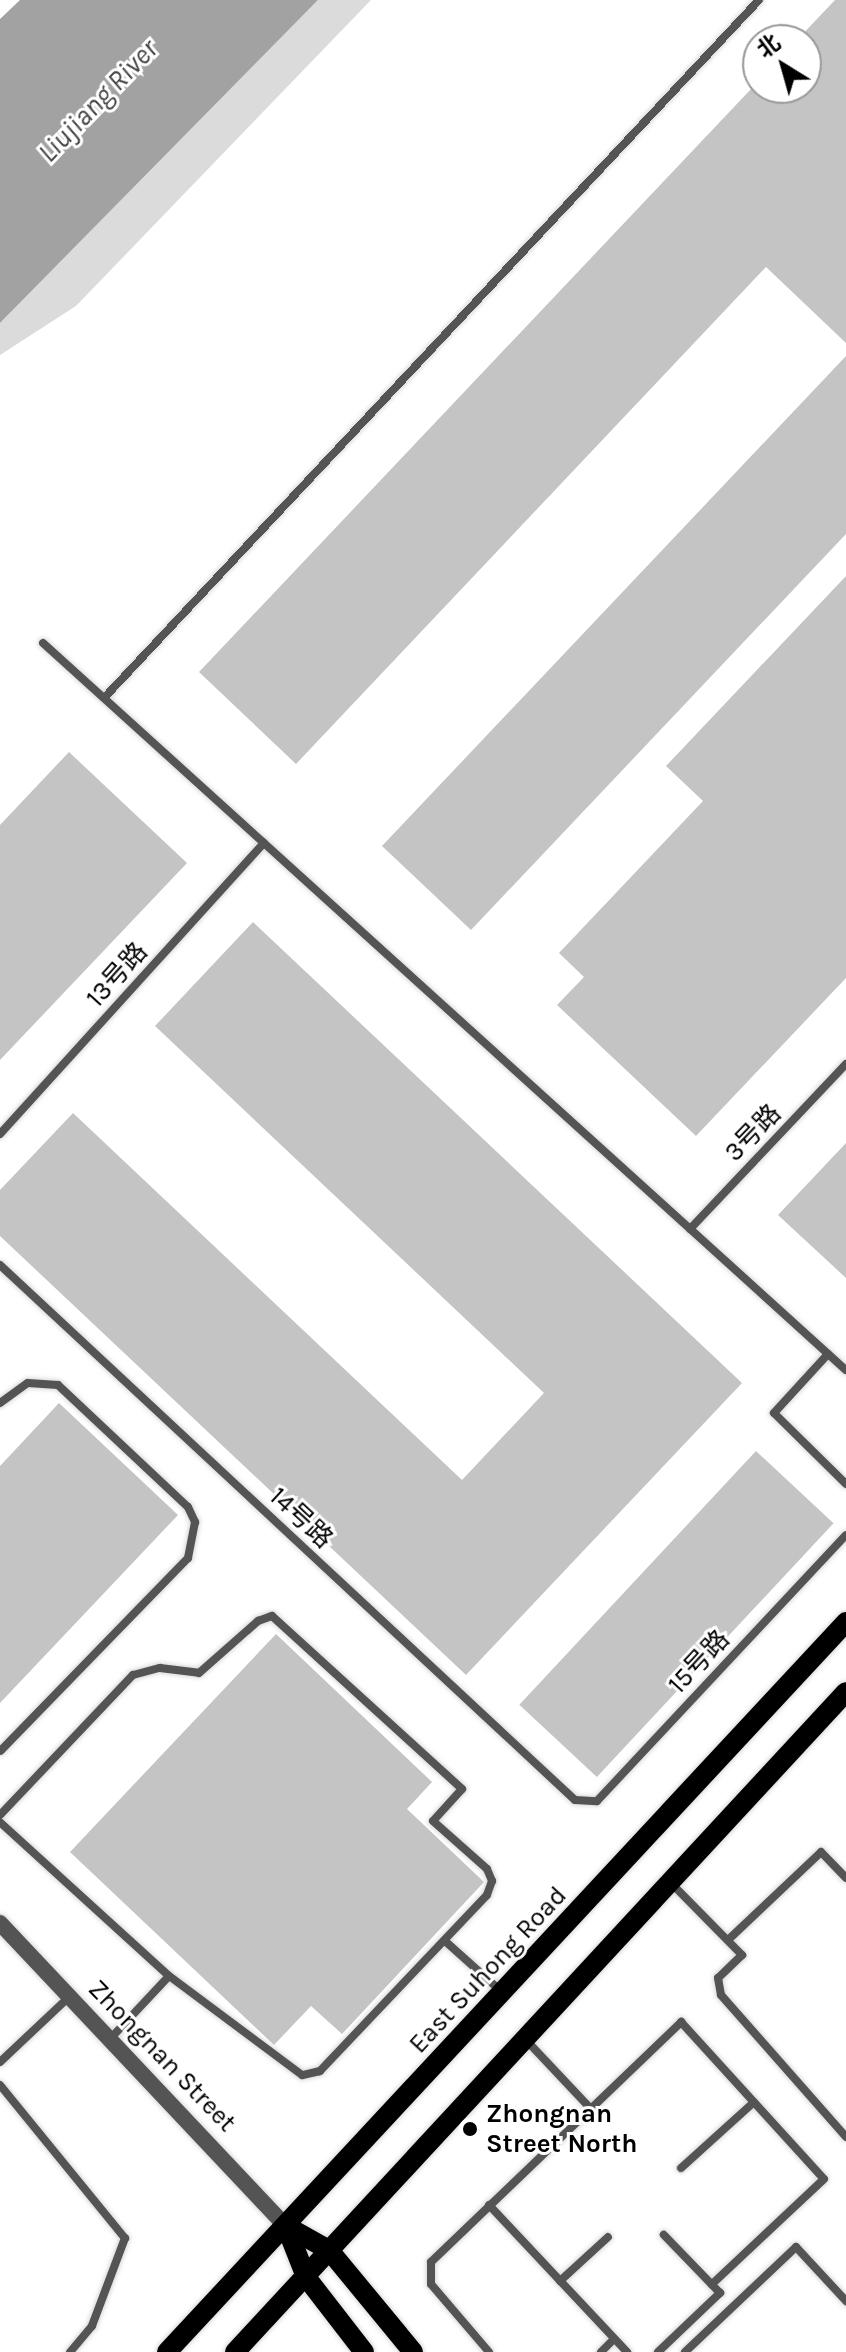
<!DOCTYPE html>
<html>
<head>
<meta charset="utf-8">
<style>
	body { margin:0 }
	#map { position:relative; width:846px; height:2352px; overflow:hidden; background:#fff; font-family:Karla,"Noto Sans SC",sans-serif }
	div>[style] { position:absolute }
	.green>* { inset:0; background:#dbdbdb }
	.water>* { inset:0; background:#a2a2a2 }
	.building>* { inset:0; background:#c4c4c4; transform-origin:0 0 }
	.roads { filter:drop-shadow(0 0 2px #dbdbdb) drop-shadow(0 0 2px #dbdbdb) }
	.service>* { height:8px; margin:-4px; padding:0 4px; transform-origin:4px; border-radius:4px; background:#545454 }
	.tertiary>* { height:16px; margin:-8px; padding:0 8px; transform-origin:8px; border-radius:8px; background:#545454 }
	.primary>* { height:20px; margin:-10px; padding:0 10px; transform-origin:10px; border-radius:10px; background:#000 }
	.dots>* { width:22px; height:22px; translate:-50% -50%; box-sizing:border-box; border:4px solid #fff; border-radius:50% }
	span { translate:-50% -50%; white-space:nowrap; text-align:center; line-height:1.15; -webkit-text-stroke:6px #fff; paint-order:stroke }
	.street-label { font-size:26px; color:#000 }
	.poi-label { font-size:26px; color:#000; font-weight:700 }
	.left { translate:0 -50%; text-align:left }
	.water-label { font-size:28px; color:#434343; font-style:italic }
	.north { position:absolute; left:742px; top:24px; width:80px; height:80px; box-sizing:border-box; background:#fff; border:2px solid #999; border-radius:50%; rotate:323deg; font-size:22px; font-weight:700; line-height:32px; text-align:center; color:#000 }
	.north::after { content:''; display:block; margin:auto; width:28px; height:36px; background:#000; clip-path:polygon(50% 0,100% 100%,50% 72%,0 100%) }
</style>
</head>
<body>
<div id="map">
	<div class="green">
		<i style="clip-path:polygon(318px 0,371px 0,76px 306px,0 355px,0 323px)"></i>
	</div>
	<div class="water">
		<i style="clip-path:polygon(20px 0,318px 0,0 323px,0 19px)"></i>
	</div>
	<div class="building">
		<i style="clip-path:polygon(835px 0,846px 0,846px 343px,766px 267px,296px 764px,199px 672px,752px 88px,806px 88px,806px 40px,797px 40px)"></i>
		<i style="clip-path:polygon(846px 356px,846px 534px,471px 930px,382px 846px)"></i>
		<i style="clip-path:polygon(846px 576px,846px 978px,696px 1136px,557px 1005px,584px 977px,559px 953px,703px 801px,666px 766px)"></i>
		<i style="clip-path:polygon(69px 752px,187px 863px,0 1060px,0 825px)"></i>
		<i style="clip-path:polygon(253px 922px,742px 1383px,466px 1675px,0 1236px,0 1190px,73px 1113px,462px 1480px,544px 1393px,155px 1026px)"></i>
		<i style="clip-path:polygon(846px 1143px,846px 1278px,778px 1215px)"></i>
		<i style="clip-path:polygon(59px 1403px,178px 1515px,0 1703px,0 1466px)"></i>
		<i style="left:756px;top:1451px;width:106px;height:347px;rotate:43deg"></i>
		<i style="clip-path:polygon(276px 1634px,432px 1782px,407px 1809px,484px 1882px,342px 2034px,311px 2006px,274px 2045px,70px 1852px)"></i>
	</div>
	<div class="roads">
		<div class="service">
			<i style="left:43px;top:643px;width:1083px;rotate:42.16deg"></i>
			<i style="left:104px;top:698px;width:957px;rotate:-46.82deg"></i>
			<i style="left:0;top:1134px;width:393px;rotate:-47.8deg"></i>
			<i style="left:690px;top:1229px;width:227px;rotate:-46.6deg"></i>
			<i style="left:0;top:1265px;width:785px;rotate:42.94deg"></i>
			<i style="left:575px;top:1800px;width:22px;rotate:3deg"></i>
			<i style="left:597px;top:1801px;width:364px;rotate:-46.9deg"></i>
			<i style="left:828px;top:1354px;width:80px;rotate:132.5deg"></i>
			<i style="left:774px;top:1413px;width:101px;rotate:44.6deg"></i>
			<i style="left:0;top:1403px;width:34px;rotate:-36deg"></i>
			<i style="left:28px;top:1383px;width:30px;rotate:4deg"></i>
			<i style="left:58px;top:1385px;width:178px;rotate:43.2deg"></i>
			<i style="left:188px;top:1507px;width:17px;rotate:65deg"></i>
			<i style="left:195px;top:1522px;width:37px;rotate:101deg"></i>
			<i style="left:188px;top:1558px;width:269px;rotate:134.2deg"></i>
			<i style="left:0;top:1815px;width:193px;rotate:-46.5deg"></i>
			<i style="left:133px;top:1675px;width:28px;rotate:-15deg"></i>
			<i style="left:160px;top:1668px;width:39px;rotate:7deg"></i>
			<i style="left:199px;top:1673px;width:79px;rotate:-41.4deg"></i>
			<i style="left:258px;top:1621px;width:15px;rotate:-20deg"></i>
			<i style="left:272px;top:1616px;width:257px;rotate:42.3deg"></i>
			<i style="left:462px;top:1789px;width:43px;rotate:132.2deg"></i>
			<i style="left:433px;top:1821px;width:72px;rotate:41.6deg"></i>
			<i style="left:487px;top:1869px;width:13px;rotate:67deg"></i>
			<i style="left:492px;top:1881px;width:15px;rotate:110deg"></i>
			<i style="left:487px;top:1895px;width:243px;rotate:133.5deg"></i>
			<i style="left:320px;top:2071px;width:18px;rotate:167deg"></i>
			<i style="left:302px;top:2075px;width:166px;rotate:-143.3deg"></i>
			<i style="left:169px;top:1976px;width:229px;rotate:-137.7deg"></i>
			<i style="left:672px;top:1884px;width:100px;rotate:45.4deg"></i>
			<i style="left:742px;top:1955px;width:33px;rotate:136deg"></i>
			<i style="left:718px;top:1978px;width:17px;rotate:80deg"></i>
			<i style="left:721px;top:1995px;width:189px;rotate:48.6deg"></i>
			<i style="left:728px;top:1940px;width:128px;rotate:-43.4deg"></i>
			<i style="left:821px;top:1852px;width:36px;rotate:46deg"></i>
			<i style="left:445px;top:1941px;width:76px;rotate:41.8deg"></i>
			<i style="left:110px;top:2039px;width:86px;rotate:-46.9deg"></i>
			<i style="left:525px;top:2039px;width:95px;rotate:46.7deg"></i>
			<i style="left:0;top:2062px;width:95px;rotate:-43.3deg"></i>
			<i style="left:0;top:2085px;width:198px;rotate:50.8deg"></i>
			<i style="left:125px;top:2238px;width:94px;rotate:110.6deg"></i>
			<i style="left:92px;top:2326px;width:34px;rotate:130deg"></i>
			<i style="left:681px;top:2168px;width:98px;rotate:-42.1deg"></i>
			<i style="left:489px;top:2205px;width:202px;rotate:46.8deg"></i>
			<i style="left:560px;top:2281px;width:65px;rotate:-42.5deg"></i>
			<i style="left:489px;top:2352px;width:89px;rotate:-130.5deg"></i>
			<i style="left:431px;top:2284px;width:22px;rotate:-90deg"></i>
			<i style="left:431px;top:2262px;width:347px;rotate:-43.8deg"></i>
			<i style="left:681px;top:2022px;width:212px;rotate:47.7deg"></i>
			<i style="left:824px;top:2179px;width:154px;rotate:136.8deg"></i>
			<i style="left:601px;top:2352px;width:18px;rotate:-45deg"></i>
			<i style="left:658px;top:2352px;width:86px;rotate:-43.6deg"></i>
			<i style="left:720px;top:2293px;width:81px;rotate:-134deg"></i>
			<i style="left:685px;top:2352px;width:153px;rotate:-43.4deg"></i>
			<i style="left:796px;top:2247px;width:74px;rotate:47.2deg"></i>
		</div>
		<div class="tertiary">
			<i style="left:0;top:1923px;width:417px;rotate:46.7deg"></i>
		</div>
		<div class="primary">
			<i style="left:286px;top:2226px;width:49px;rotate:29.2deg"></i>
			<i style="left:329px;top:2250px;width:132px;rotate:50.5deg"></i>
			<i style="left:286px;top:2226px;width:55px;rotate:68.6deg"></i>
			<i style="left:306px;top:2277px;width:95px;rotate:52.3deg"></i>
			<i style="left:167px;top:2352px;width:997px;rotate:-47.07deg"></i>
			<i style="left:235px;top:2352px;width:899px;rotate:-47.21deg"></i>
		</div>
	</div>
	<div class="dots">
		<i style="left:470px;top:2129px;background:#000"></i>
	</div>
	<div class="street-label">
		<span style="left:117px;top:975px;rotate:-48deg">13号路</span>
		<span style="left:753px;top:1133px;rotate:-46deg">3号路</span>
		<span style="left:301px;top:1518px;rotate:43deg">14号路</span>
		<span style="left:699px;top:1662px;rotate:-47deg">15号路</span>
		<span style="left:488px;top:1970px;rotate:-47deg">East Suhong Road</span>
		<span style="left:162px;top:2056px;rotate:46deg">Zhongnan Street</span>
	</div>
	<div class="poi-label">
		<span class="left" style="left:486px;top:2129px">Zhongnan<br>Street North</span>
	</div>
	<div class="water-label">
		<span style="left:98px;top:101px;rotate:-46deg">Liujiang River</span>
	</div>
	<div class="north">北</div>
</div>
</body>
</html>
